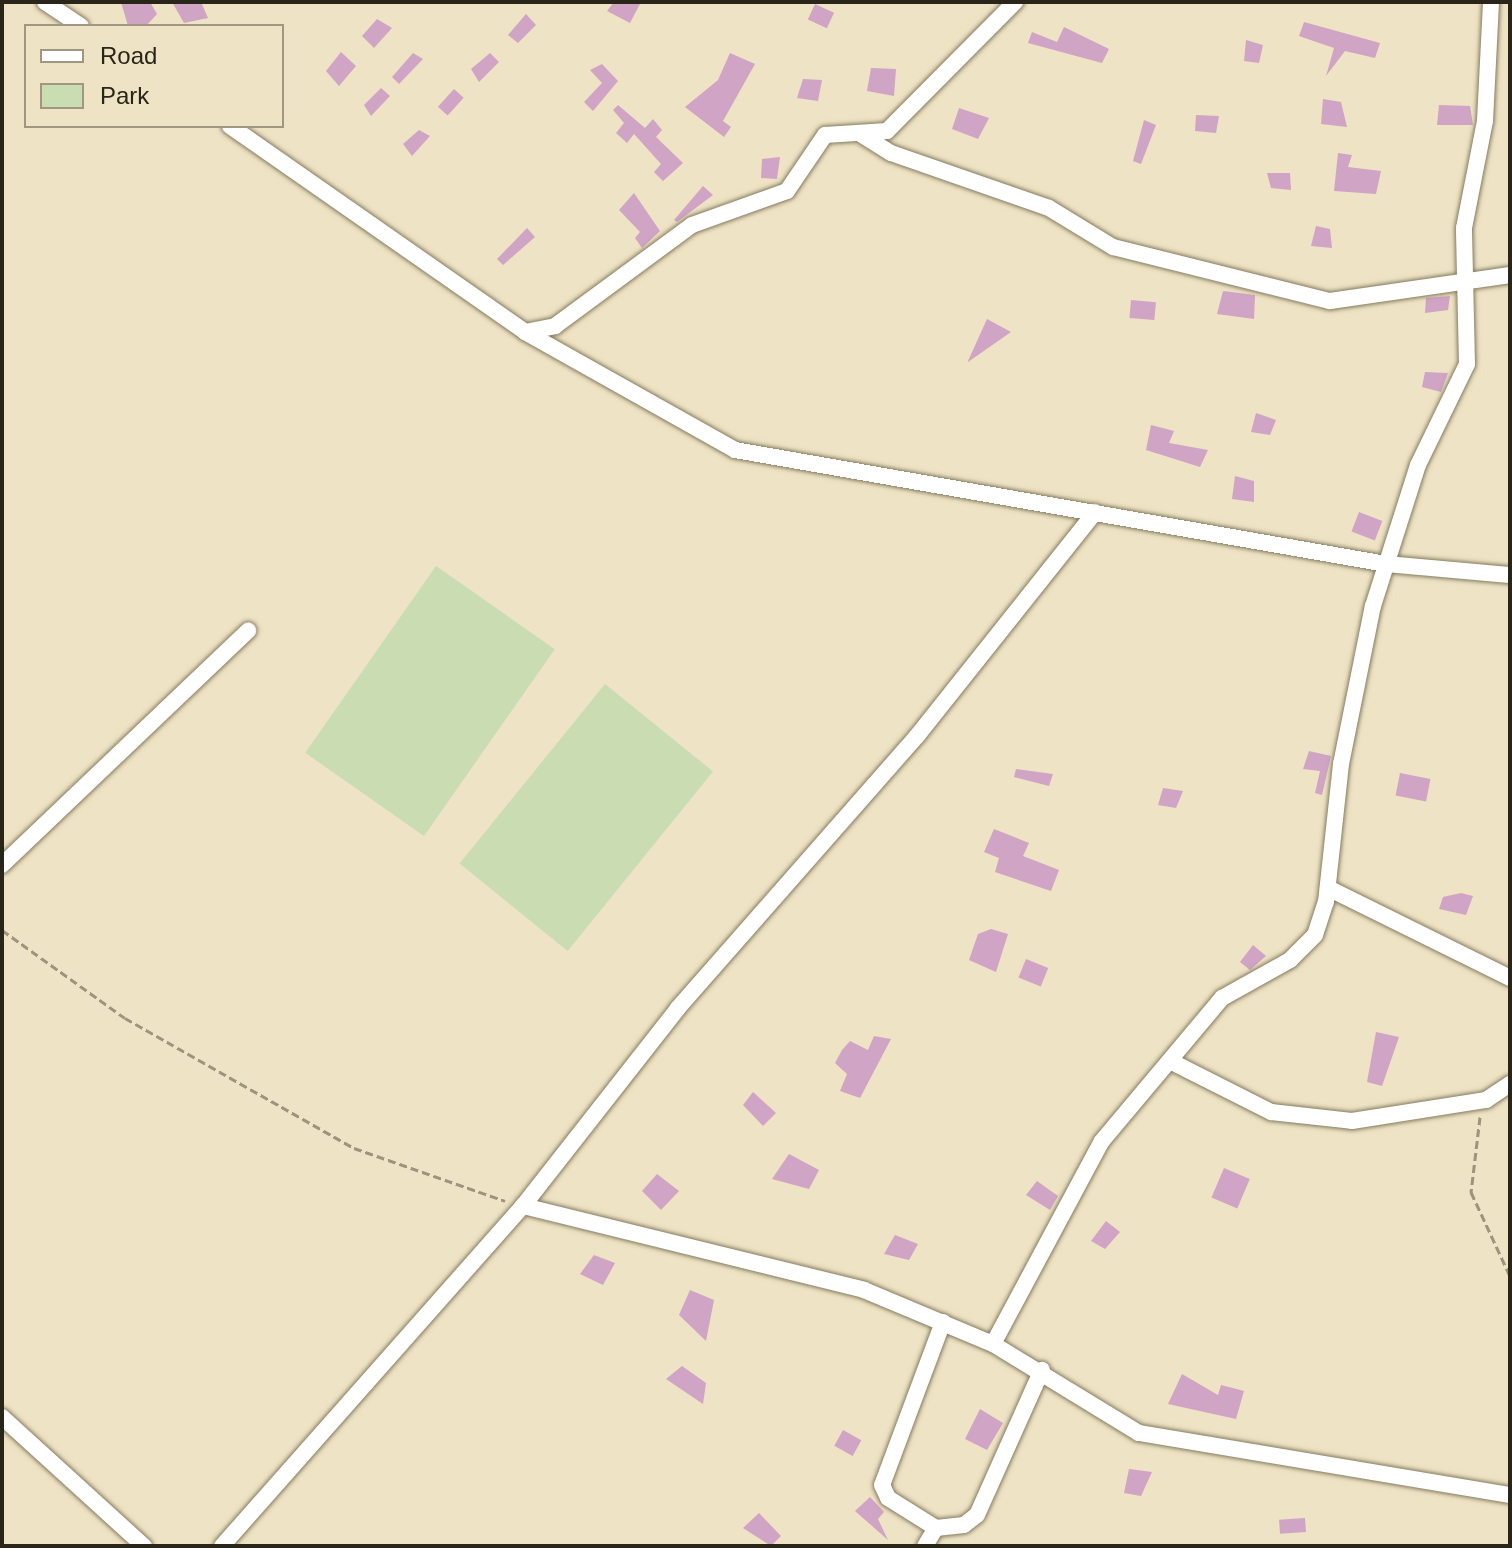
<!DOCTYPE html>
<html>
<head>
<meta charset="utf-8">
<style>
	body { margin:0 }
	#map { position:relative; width:1512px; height:1548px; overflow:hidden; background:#eee3c4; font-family:Arial,sans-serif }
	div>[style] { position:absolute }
	.green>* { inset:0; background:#c9dcb2; transform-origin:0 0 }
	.building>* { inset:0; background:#cfa4c5; transform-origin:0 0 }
	.path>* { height:3px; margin-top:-1.5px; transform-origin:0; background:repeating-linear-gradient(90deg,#9d947d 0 8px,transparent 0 12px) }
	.roads { filter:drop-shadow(0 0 2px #857b5f) drop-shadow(0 0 2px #857b5f) }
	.minor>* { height:16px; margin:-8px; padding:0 8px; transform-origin:8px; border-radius:8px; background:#fff }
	span { translate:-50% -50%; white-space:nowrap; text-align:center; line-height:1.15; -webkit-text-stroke:6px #eee3c4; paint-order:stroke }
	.frame { position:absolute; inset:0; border:4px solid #292519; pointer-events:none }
	.legend { position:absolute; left:24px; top:24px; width:260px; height:104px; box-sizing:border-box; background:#eee3c4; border:2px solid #9f9780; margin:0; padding:10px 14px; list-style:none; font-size:24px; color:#292519 }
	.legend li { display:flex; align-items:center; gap:16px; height:40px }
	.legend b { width:40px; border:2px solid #9f9780 }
</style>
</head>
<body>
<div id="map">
	<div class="green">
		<i style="left:436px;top:566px;width:145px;height:228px;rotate:35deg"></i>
		<i style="left:605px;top:684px;width:139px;height:231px;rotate:39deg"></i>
	</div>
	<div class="building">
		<i style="clip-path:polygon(121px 2px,150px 2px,157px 14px,146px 26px,128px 26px)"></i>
		<i style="clip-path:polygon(172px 2px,201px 2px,208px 18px,184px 23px)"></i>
		<i style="clip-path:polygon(614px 2px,641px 2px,630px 23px,607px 11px)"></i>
		<i style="left:815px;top:4px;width:21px;height:17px;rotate:25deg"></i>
		<i style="clip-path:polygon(526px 14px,536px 25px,518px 43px,508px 35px)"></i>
		<i style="clip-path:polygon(377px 19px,392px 28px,374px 48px,362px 36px)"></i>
		<i style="clip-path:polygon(1304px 22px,1380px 43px,1375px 58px,1345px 51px,1326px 76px,1334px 48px,1299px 36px)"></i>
		<i style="clip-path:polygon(1064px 27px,1109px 49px,1102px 63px,1028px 43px,1032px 32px,1057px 42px)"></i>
		<i style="clip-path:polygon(1246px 40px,1263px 45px,1259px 63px,1244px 61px)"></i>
		<i style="clip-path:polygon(341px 52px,356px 66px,339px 86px,326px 71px)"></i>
		<i style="clip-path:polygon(413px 53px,423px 59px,399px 84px,392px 77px)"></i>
		<i style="clip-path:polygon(490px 53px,499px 62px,479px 82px,471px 69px)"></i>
		<i style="clip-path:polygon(730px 53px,755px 64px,723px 121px,731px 127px,724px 137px,685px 107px,718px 80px)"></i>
		<i style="clip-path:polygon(602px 64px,618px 81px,593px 111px,584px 102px,602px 83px,590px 70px)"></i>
		<i style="clip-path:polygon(871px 68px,896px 69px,894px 96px,867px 91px)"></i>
		<i style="clip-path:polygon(803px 79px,822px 80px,818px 101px,797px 98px)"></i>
		<i style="clip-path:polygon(381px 88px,390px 96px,371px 116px,364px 105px)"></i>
		<i style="left:454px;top:89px;width:13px;height:24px;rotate:42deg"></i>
		<i style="clip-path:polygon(1323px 99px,1341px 102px,1347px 127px,1321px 124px)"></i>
		<i style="clip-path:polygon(618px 105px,645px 128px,653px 119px,662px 130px,656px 137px,683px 163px,663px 181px,654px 172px,661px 164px,634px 134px,627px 143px,616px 133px,624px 123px,613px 110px)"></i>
		<i style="clip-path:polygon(1439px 105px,1470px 106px,1473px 125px,1437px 125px)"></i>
		<i style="clip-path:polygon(959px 108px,989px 118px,978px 139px,952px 129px)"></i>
		<i style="clip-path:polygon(1196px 115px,1219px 116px,1216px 133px,1195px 131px)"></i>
		<i style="clip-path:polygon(1144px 120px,1156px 125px,1141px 164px,1133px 161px)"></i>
		<i style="clip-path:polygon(419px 130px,430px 136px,412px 156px,403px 144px)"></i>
		<i style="clip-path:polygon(1338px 153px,1352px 155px,1348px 167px,1381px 171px,1376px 194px,1334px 191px)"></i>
		<i style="clip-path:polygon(780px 157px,777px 179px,761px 178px,762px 159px)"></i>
		<i style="clip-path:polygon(1267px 173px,1290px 173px,1291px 190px,1271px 188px)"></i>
		<i style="clip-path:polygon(703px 186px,713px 195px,677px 222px,674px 220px)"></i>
		<i style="clip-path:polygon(634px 193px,660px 231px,642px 248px,635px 238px,640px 232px,619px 210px)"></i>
		<i style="clip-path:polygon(1316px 226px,1330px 229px,1332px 248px,1311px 246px)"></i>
		<i style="clip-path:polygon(527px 228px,535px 237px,503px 265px,497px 259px)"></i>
		<i style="clip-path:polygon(1223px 291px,1255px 295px,1254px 319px,1217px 314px)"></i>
		<i style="clip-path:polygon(1450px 296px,1448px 310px,1425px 313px,1426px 298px)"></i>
		<i style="left:1131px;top:300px;width:25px;height:18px;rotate:5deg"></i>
		<i style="clip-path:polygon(987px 319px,1011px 332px,968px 362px,968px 361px)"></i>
		<i style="clip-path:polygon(1425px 372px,1448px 373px,1441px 392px,1422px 387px)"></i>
		<i style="clip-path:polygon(1256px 413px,1276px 420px,1270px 435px,1251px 432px)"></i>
		<i style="clip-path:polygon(1151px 425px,1174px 431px,1169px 443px,1208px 450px,1200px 467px,1146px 450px)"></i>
		<i style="clip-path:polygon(1235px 476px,1254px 481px,1254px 502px,1232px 499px)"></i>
		<i style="left:1359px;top:512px;width:25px;height:21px;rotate:21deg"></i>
		<i style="clip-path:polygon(1309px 751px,1331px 756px,1322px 795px,1315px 793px,1320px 771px,1303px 769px)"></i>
		<i style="clip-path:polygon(1016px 769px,1053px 774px,1049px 786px,1014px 777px)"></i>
		<i style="left:1400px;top:773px;width:31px;height:23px;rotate:11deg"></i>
		<i style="clip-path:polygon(1163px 788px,1183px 791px,1176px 808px,1158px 805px)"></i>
		<i style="clip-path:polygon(994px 829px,1029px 843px,1023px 856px,1059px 870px,1051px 891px,995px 872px,999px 858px,984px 852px)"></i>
		<i style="clip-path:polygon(1461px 893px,1473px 896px,1466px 915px,1439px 909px,1443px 897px)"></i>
		<i style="clip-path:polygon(991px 929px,1008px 934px,996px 972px,969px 960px,978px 934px)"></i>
		<i style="clip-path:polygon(1253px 945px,1266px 956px,1250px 970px,1240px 962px)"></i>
		<i style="left:1026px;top:959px;width:24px;height:20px;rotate:22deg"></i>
		<i style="clip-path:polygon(1376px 1032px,1399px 1037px,1382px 1086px,1367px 1082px)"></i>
		<i style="clip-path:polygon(874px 1036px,891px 1039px,860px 1098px,840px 1091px,847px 1074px,835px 1063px,842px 1050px,850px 1041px,868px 1050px)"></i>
		<i style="clip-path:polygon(753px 1092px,776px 1113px,763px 1126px,743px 1105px)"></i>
		<i style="clip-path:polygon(789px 1154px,819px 1170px,809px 1189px,772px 1179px)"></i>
		<i style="left:1224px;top:1168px;width:28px;height:32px;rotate:23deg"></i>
		<i style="clip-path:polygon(657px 1174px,679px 1191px,661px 1210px,642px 1191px)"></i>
		<i style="clip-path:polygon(1037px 1181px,1058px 1196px,1050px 1210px,1026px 1195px)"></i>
		<i style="clip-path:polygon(1106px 1221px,1120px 1232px,1105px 1249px,1091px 1241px)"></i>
		<i style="clip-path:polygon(895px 1235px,918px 1244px,909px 1260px,884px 1254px)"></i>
		<i style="clip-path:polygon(594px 1255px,615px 1263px,603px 1285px,580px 1274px)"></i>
		<i style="clip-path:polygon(690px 1290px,714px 1300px,706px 1341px,679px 1315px)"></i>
		<i style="clip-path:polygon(682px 1366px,706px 1383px,703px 1404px,666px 1379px)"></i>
		<i style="clip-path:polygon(1182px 1374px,1218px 1395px,1221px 1385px,1244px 1391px,1236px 1419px,1168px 1404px)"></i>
		<i style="clip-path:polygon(980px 1409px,1003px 1423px,987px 1450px,965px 1439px)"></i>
		<i style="left:843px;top:1430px;width:21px;height:18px;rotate:29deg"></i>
		<i style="clip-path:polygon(1129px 1469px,1152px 1472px,1141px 1496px,1124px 1493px)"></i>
		<i style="clip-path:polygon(870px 1497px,884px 1512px,878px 1519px,888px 1540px,855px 1511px)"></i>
		<i style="clip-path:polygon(759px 1513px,781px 1536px,771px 1546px,743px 1528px)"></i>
		<i style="left:1305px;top:1518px;width:14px;height:26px;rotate:86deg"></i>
	</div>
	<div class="path">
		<i style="left:2px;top:930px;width:151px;rotate:35.6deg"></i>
		<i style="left:125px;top:1018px;width:263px;rotate:29.6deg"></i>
		<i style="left:354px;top:1148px;width:160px;rotate:19.3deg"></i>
		<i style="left:1480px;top:1117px;width:76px;rotate:96.8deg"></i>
		<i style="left:1471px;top:1192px;width:93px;rotate:65.1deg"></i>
	</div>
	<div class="roads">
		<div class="minor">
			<i style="left:45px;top:2px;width:43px;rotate:33.7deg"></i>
			<i style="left:230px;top:126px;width:360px;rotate:34.9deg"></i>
			<i style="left:525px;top:332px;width:241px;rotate:29.3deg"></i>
			<i style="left:735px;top:450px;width:661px;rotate:9.93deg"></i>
			<i style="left:1386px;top:564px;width:124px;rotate:5.1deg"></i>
			<i style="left:862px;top:135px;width:34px;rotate:32deg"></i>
			<i style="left:891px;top:153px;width:167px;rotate:19.2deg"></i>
			<i style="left:1049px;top:208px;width:75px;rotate:31.4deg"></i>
			<i style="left:1113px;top:247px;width:224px;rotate:14deg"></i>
			<i style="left:1330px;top:301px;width:182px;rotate:-8.2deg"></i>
			<i style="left:525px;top:332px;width:31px;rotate:-11deg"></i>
			<i style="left:555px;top:326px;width:170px;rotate:-36.4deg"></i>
			<i style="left:692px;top:225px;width:101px;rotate:-19.7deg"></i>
			<i style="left:787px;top:191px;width:68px;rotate:-55.8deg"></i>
			<i style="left:825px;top:135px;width:62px;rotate:-3.7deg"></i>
			<i style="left:887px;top:131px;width:182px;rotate:-45.2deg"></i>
			<i style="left:2px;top:865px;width:340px;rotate:-43.6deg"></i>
			<i style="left:1328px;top:888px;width:203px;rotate:26.3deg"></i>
			<i style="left:1174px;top:1063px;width:109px;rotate:26.8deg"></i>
			<i style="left:1271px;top:1112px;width:81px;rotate:6.3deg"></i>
			<i style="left:1352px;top:1121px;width:136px;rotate:-8.9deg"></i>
			<i style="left:1486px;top:1100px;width:29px;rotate:-34deg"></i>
			<i style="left:523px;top:1206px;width:351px;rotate:13.8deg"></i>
			<i style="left:864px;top:1290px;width:140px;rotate:22.7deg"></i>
			<i style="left:993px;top:1344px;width:171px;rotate:31.4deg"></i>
			<i style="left:1139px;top:1433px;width:376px;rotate:9.5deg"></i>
			<i style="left:943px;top:1322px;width:174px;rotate:110.5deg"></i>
			<i style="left:882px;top:1485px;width:14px;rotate:65deg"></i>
			<i style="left:888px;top:1498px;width:57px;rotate:32deg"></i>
			<i style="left:936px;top:1528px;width:28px;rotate:-6deg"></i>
			<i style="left:964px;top:1525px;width:16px;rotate:-38deg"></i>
			<i style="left:977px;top:1515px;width:159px;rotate:-65.9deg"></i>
			<i style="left:993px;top:1344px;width:230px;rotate:-61.8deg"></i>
			<i style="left:1102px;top:1141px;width:187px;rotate:-50deg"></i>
			<i style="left:1222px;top:998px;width:78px;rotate:-29.2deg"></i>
			<i style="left:1290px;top:960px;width:35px;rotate:-45deg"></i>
			<i style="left:1315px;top:935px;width:35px;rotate:-72deg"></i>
			<i style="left:1326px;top:902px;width:139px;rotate:-83.8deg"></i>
			<i style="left:1341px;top:764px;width:161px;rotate:-78.6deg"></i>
			<i style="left:1373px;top:606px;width:148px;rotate:-72.3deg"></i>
			<i style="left:1418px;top:465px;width:112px;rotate:-64.1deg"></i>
			<i style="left:1467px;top:364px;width:136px;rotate:-91.3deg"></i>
			<i style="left:1464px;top:228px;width:109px;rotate:-78.9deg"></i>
			<i style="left:1485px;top:121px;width:119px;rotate:-87.1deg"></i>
			<i style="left:2px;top:1417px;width:192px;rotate:42.3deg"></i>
			<i style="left:222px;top:1546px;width:454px;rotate:-48.5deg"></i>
			<i style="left:523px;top:1206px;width:251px;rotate:-51.9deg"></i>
			<i style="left:678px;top:1008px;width:362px;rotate:-48.7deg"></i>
			<i style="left:917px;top:736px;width:286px;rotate:-51.5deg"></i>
			<i style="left:925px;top:1546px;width:21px;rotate:-59deg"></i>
		</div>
	</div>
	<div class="frame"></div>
	<ul class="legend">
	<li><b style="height:10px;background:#fff"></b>Road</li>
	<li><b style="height:22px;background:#c9dcb2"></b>Park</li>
	</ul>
</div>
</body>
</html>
